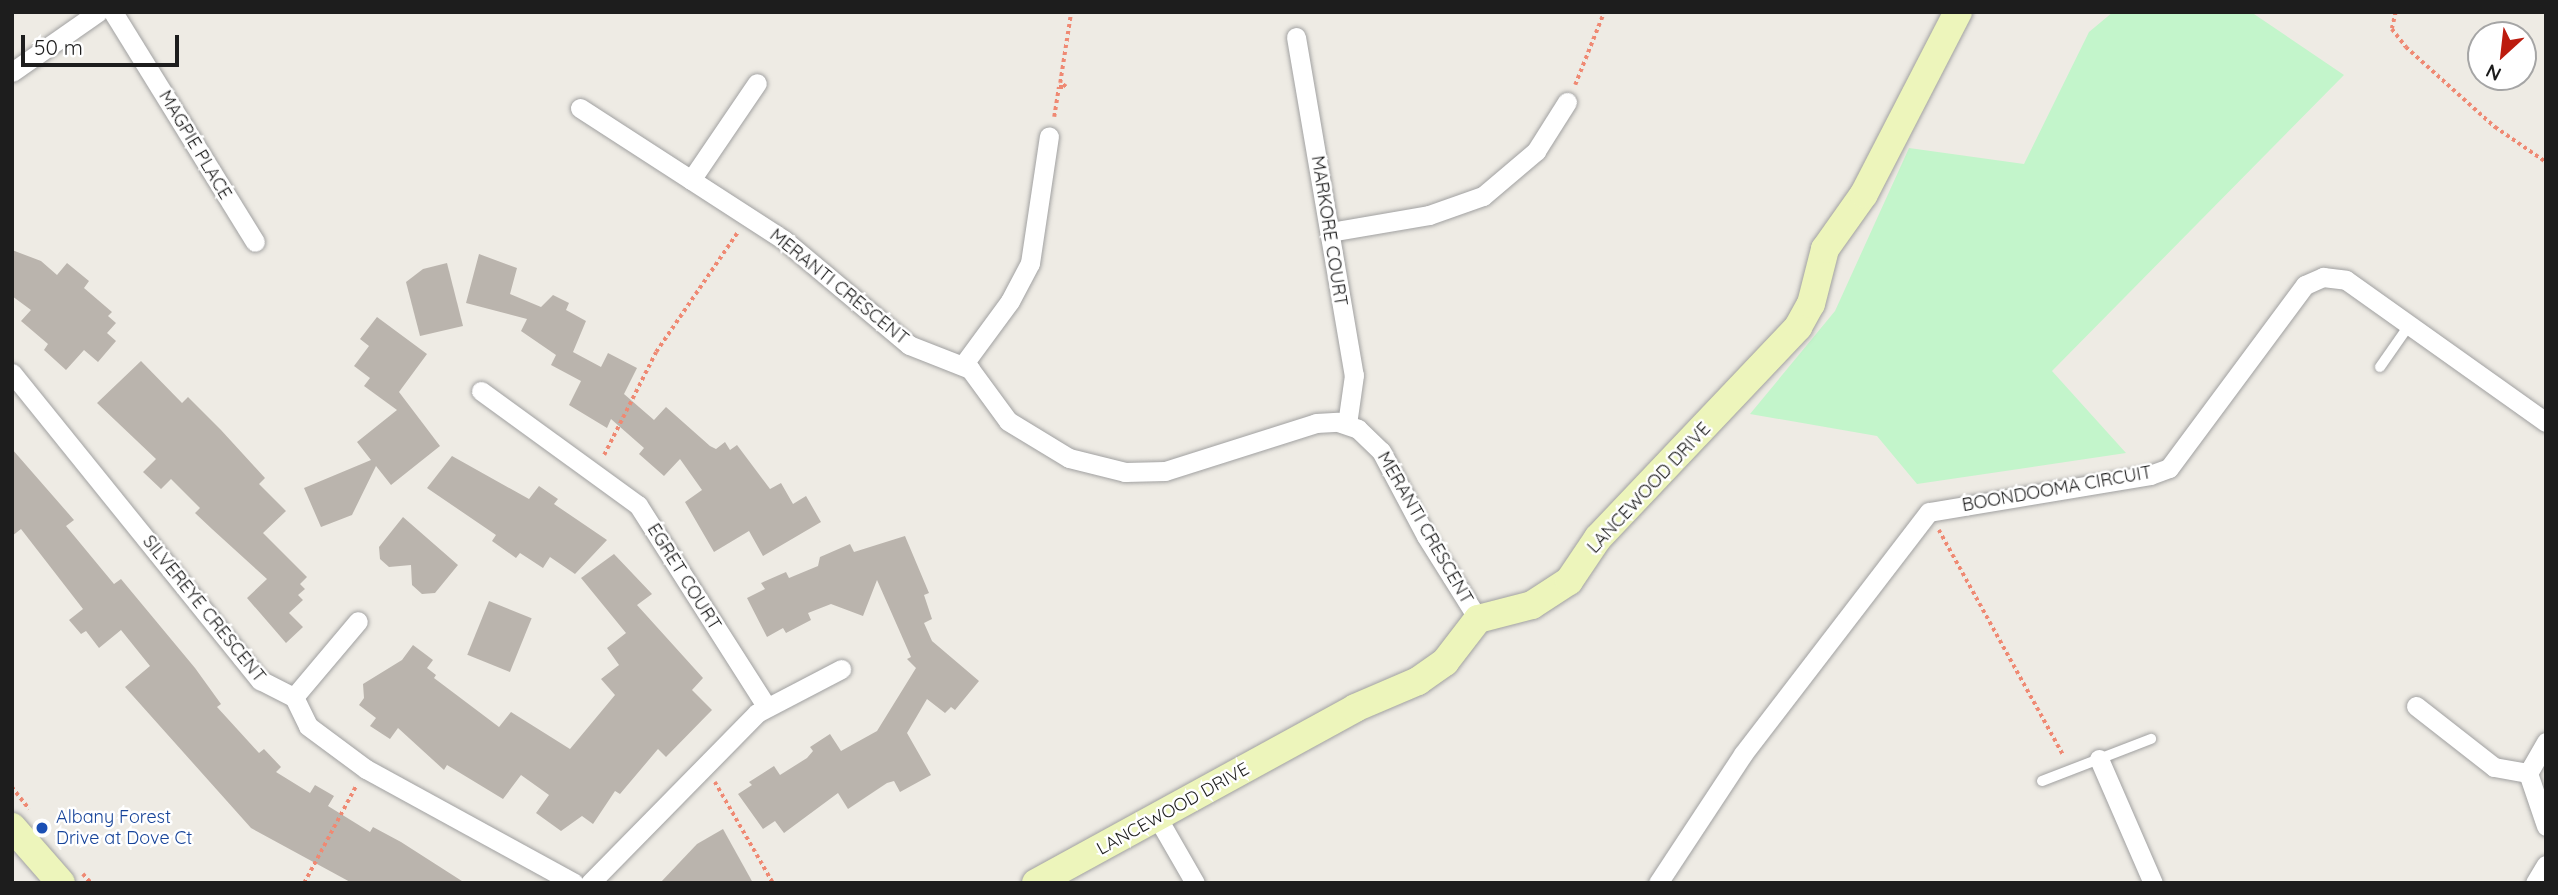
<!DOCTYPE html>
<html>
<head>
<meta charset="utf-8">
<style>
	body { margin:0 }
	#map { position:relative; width:2558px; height:895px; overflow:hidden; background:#eeebe4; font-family:Quicksand,sans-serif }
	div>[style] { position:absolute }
	.park>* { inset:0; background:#c3f5cb }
	.building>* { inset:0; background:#bab4ad; transform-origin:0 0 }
	.path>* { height:3.5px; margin-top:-1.75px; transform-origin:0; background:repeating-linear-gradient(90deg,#ef8973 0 3.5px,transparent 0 7px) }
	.roads { filter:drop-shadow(0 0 2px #a1a1a1) drop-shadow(0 0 2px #a1a1a1) }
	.lane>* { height:10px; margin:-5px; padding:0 5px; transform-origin:5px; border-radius:5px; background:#fff }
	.street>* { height:19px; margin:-9.5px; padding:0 9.5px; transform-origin:9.5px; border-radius:9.5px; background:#fff }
	.secondary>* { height:28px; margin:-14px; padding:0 14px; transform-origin:14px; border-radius:14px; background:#edf5bb }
	.dots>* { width:19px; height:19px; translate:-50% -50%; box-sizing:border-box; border:4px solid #fff; border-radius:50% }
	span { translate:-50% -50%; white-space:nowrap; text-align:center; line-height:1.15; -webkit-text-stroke:5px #fff; paint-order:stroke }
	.street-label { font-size:18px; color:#1d1d1d }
	.transit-label { font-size:18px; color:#164399 }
	.left { translate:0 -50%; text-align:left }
	.frame { position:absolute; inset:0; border:14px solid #1d1d1d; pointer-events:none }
	.north { position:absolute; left:2467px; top:21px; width:70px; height:70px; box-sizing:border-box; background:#fff; border:2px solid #a5a5a5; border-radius:50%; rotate:207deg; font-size:19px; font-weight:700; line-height:28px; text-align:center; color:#1d1d1d }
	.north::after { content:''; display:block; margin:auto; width:24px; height:32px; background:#bc1b0e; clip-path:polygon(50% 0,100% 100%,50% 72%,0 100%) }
	.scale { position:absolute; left:21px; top:35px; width:158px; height:32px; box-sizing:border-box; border:4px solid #1d1d1d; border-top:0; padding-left:9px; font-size:21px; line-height:24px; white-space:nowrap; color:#1d1d1d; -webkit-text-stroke:5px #fff; paint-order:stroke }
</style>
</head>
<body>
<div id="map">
	<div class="park">
		<i style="clip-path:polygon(2113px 12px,2251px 12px,2344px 75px,2052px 371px,2126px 453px,1917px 484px,1877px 436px,1750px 414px,1835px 311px,1909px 148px,2024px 164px,2089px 32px)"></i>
	</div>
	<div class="building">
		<i style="clip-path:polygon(12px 250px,41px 261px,57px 275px,67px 263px,89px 281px,84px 288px,112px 312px,108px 316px,116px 323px,107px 333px,116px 341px,98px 362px,84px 350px,66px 370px,44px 350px,48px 344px,21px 321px,31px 310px,12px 296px)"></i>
		<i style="clip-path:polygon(479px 254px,517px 268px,510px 294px,541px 307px,553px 295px,569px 303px,566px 310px,586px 321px,573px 352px,601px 367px,608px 353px,637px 368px,624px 394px,654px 420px,666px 407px,710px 446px,716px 449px,725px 442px,730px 450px,737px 445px,770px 489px,781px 483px,793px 504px,806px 496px,821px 522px,763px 556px,749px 531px,714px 552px,685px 502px,702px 490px,680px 459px,664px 476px,639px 454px,644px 448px,611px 419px,607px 428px,569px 405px,581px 381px,551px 365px,556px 355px,521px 331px,527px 319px,466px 303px)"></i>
		<i style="clip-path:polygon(447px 263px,463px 326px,420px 336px,406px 282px,423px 269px)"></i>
		<i style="clip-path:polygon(377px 317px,427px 354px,399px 392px,440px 446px,391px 485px,376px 466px,352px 515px,321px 527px,304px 488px,371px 460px,357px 442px,397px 410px,364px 386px,370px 378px,354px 366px,369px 346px,360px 339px)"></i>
		<i style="clip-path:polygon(141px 361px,182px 403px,188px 397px,221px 430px,265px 478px,259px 484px,286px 511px,263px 533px,307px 577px,300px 584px,305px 589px,298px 595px,303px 600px,289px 613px,303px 627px,286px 643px,247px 598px,267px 579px,212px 529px,195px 513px,200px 508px,171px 479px,161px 489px,143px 472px,156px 459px,97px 403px)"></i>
		<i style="clip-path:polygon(12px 449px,74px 520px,66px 526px,114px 584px,121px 579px,195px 668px,221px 704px,217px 707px,259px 753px,264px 749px,281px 767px,276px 772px,310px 793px,315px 785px,334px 796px,328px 806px,370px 832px,373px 827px,401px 842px,465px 883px,352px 883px,251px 828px,125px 687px,150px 666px,121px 630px,99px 648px,86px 631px,81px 634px,69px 620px,83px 609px,21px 529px,12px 536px)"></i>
		<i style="clip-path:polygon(452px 456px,529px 499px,539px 486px,558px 499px,554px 504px,607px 540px,575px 574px,550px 557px,543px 568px,520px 553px,516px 558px,492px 541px,496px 535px,427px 488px)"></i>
		<i style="clip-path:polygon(403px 517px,458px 565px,435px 593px,422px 594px,412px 585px,411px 565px,389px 567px,380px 559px,379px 547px)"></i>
		<i style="clip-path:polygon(905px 536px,929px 593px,924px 595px,932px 619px,924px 623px,932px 641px,979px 681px,955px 710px,951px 707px,945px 713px,927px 699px,907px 733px,931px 775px,900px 792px,894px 781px,887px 783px,848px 809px,838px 793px,784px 833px,775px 821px,763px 829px,738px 794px,752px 785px,749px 782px,774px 766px,780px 775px,807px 758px,813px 751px,810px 747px,830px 734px,841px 751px,877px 731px,916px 668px,907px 659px,911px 657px,877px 580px,863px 616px,831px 604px,808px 613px,811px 620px,786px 633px,783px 628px,767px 637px,747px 598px,765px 589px,761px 583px,786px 572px,789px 578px,818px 566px,820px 557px,850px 544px,854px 552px)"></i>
		<i style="clip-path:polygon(614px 554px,652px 594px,637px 605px,703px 678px,692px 690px,712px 710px,666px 757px,658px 749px,620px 794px,615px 791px,593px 824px,582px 816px,561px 831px,536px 813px,549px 795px,521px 775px,503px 799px,447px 765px,444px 770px,398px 728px,390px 739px,370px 726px,376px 718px,359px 705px,364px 698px,363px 684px,402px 660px,413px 645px,433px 660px,427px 668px,436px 675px,434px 678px,499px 727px,511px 712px,570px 749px,615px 695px,601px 679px,619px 665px,607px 648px,626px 633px,581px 578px)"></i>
		<i style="left:489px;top:601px;width:46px;height:58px;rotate:22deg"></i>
		<i style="clip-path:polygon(723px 829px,753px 883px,660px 883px,697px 844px)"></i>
	</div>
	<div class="path">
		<i style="left:2396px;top:12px;width:17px;rotate:103deg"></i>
		<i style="left:2392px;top:29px;width:23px;rotate:52deg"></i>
		<i style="left:2406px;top:47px;width:120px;rotate:42deg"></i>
		<i style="left:2495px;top:127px;width:62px;rotate:34.5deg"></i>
		<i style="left:1575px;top:85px;width:79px;rotate:-68.3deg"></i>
		<i style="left:1054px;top:117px;width:30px;rotate:-81deg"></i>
		<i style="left:1059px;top:87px;width:7px"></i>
		<i style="left:1066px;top:87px;width:7px;rotate:-146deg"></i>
		<i style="left:1060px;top:83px;width:72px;rotate:-81.2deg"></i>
		<i style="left:604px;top:455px;width:115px;rotate:-63.2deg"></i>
		<i style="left:656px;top:352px;width:145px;rotate:-55.7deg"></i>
		<i style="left:1939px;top:530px;width:258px;rotate:61.1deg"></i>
		<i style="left:715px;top:782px;width:116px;rotate:60.1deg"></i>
		<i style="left:12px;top:787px;width:28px;rotate:52deg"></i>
		<i style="left:83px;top:874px;width:12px;rotate:48deg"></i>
		<i style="left:304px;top:883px;width:110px;rotate:-61.8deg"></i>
	</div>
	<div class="roads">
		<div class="lane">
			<i style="left:2380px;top:367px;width:52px;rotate:-55.1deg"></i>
			<i style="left:2042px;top:781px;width:117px;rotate:-21.1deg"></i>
		</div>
		<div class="street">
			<i style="left:113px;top:12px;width:270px;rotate:58.3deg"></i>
			<i style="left:1296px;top:37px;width:343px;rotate:80.3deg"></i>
			<i style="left:1354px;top:375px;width:49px;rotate:98.1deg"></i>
			<i style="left:12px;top:72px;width:105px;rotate:-34.9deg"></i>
			<i style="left:580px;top:108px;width:243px;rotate:32.9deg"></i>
			<i style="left:784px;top:240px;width:163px;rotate:40deg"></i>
			<i style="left:909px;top:345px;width:66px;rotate:21.5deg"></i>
			<i style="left:970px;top:369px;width:64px;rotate:53.8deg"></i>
			<i style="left:1008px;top:421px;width:71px;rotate:31.2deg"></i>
			<i style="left:1069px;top:458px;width:58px;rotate:14deg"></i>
			<i style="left:1125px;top:472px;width:40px;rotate:-1.4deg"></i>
			<i style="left:1165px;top:471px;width:158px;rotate:-17.6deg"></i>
			<i style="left:1316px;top:423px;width:22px;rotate:-3deg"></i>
			<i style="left:1338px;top:422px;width:21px;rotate:19deg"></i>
			<i style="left:1358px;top:429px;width:32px;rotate:44deg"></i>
			<i style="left:1381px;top:451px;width:96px;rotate:62.1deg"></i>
			<i style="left:1426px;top:536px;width:98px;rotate:57.9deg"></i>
			<i style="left:691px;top:180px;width:117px;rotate:-55.8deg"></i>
			<i style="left:1330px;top:232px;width:100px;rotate:-9.7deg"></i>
			<i style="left:1429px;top:215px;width:57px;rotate:-19.4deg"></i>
			<i style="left:1483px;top:196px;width:70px;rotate:-40.3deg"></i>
			<i style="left:1536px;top:151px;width:58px;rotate:-57.7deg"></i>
			<i style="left:963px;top:365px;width:79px;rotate:-53.7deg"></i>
			<i style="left:1010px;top:301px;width:43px;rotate:-62.2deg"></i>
			<i style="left:1030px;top:263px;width:128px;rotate:-81.5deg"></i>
			<i style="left:12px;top:373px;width:395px;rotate:51.1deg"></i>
			<i style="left:260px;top:680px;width:38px;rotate:27deg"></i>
			<i style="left:294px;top:697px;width:32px;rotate:64deg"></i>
			<i style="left:308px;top:726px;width:72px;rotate:36.6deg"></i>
			<i style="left:366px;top:769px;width:237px;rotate:28.7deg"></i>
			<i style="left:481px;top:391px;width:194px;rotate:36deg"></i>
			<i style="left:638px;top:505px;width:238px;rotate:57.5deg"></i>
			<i style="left:294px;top:697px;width:99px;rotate:-49.9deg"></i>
			<i style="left:2416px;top:706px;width:99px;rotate:38deg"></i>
			<i style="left:2494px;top:767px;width:35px;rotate:10deg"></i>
			<i style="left:2546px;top:742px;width:36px;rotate:120deg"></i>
			<i style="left:2528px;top:773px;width:56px;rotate:71.2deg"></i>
			<i style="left:2099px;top:759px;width:135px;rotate:66.5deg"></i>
			<i style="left:1157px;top:817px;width:76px;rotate:60.1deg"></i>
			<i style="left:590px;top:883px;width:238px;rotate:-45.5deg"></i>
			<i style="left:757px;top:713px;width:95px;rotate:-27.6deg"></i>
			<i style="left:1658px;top:883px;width:154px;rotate:-56.6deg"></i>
			<i style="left:1743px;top:754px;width:305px;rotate:-52.5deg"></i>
			<i style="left:1929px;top:512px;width:224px;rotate:-9.5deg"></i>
			<i style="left:2150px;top:475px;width:20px;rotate:-20deg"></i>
			<i style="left:2169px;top:468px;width:228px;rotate:-53.4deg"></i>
			<i style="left:2305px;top:285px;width:20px;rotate:-24deg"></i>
			<i style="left:2323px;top:277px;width:23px;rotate:7deg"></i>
			<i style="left:2346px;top:280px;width:245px;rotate:35.4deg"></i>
			<i style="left:2535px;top:883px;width:21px;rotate:-59deg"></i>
		</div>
		<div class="secondary">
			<i style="left:12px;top:827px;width:74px;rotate:48.8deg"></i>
			<i style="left:1036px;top:883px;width:364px;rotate:-28.7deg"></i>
			<i style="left:1355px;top:708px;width:69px;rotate:-23.2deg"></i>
			<i style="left:1418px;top:681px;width:33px;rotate:-35deg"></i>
			<i style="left:1445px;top:662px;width:54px;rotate:-52.5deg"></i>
			<i style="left:1478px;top:619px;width:56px;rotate:-14.5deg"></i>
			<i style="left:1532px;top:605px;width:44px;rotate:-33deg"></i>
			<i style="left:1569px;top:581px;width:52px;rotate:-56deg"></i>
			<i style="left:1598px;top:538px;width:291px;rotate:-46.5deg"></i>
			<i style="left:1798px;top:327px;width:26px;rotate:-61deg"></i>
			<i style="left:1811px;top:304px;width:57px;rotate:-75.7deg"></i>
			<i style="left:1825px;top:249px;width:67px;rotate:-54.7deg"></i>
			<i style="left:1864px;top:194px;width:205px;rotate:-62.7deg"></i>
		</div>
	</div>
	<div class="dots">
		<i style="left:42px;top:828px;background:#1a4fb4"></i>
	</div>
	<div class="street-label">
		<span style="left:195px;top:145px;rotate:59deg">MAGPIE PLACE</span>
		<span style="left:1329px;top:231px;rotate:81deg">MARKORE COURT</span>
		<span style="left:839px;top:287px;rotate:39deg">MERANTI CRESCENT</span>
		<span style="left:1649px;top:488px;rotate:-47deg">LANCEWOOD DRIVE</span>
		<span style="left:2057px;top:489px;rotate:-10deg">BOONDOOMA CIRCUIT</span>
		<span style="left:1425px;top:528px;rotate:60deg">MERANTI CRESCENT</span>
		<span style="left:684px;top:577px;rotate:58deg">EGRET COURT</span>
		<span style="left:204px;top:609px;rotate:51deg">SILVEREYE CRESCENT</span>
		<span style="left:1173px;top:809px;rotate:-29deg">LANCEWOOD DRIVE</span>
	</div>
	<div class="transit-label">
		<span class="left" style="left:56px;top:828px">Albany Forest<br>Drive at Dove Ct</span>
	</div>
	<div class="frame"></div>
	<div class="north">N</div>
	<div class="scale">50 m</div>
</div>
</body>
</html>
